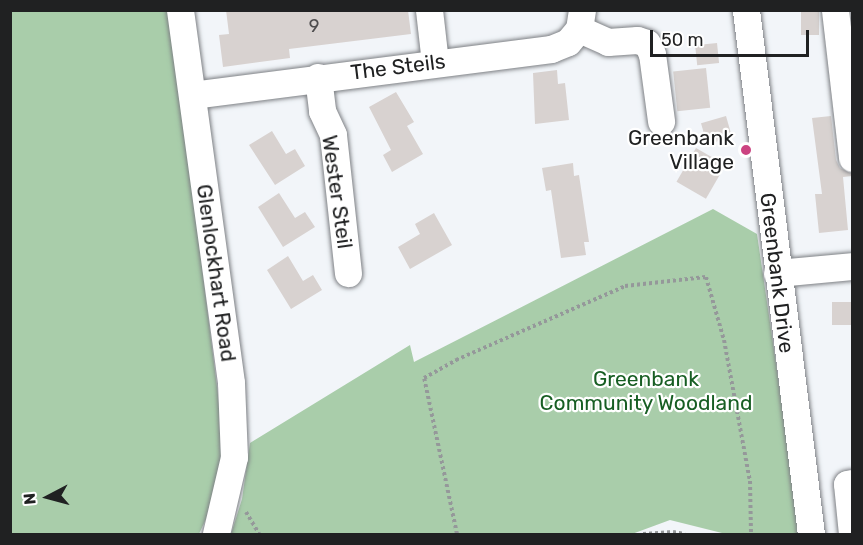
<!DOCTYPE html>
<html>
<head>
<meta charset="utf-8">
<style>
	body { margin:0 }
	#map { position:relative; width:863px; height:545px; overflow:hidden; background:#f2f5f9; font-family:Rubik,sans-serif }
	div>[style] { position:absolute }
	.green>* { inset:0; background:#a9cdaa }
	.building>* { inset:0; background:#d8d2d0; transform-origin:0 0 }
	.path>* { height:4px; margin-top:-2px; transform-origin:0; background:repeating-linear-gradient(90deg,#95989a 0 3px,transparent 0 6px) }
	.roads { filter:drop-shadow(0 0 2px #7e8185) drop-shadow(0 0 2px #7e8185) }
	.minor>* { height:27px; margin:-13.5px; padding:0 13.5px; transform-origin:13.5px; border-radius:13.5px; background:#fff }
	.dots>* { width:16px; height:16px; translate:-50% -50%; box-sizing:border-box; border:3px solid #fff; border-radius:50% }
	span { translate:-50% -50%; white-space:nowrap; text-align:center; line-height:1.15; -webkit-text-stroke:4.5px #fff; paint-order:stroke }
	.number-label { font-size:18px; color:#4e4d4e }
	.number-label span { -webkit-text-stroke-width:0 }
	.street-label { font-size:21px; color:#202122 }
	.poi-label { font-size:21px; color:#202122 }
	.right { translate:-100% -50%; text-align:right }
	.park-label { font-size:21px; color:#175e23 }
	.frame { position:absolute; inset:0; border:12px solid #202122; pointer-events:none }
	.north { position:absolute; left:18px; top:467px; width:60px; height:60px; -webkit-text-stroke:4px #fff; paint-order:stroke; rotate:264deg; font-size:16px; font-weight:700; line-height:24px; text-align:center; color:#202122 }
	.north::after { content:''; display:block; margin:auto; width:21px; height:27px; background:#202122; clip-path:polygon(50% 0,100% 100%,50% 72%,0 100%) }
	.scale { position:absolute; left:650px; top:30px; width:159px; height:27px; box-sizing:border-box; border:3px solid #202122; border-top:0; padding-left:8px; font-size:18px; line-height:21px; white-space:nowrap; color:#202122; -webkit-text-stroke:4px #fff; paint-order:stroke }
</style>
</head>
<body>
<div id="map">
	<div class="green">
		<i style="clip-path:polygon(10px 11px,170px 11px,219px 403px,221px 464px,206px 519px,199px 534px,11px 534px)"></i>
		<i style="clip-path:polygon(713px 209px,757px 234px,801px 534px,726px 534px,670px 520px,632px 534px,231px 534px,242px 499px,250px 443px,410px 345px,414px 362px)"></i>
	</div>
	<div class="building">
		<i style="clip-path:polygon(226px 10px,408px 10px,411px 34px,289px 49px,290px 58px,223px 67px,219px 35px,229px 34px)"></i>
		<i style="left:801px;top:10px;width:18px;height:25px"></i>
		<i style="left:717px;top:43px;width:20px;height:22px;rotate:84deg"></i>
		<i style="left:706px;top:68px;width:40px;height:33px;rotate:84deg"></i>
		<i style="clip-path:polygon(557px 70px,558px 84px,565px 83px,569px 120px,535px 124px,533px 73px)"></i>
		<i style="clip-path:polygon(396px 92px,414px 122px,407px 126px,423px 154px,392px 172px,383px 155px,391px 150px,369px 107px)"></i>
		<i style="left:726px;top:116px;width:22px;height:26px;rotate:74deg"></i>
		<i style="clip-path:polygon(831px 116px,836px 160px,840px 168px,852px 174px,852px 176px,843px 177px,848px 230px,819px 233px,815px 194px,822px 194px,812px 118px)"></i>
		<i style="clip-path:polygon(272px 131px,286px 154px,295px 149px,305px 166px,275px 185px,249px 145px)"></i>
		<i style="left:696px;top:148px;width:34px;height:39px;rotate:30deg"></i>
		<i style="clip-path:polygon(573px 163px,574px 176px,579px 175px,589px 242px,584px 242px,586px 255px,561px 258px,551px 190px,546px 191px,542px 168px)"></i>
		<i style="clip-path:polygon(279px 193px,295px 218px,305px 212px,315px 227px,283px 247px,258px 207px)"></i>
		<i style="clip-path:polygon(434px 213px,452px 245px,410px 269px,398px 247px,420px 234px,415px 224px)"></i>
		<i style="clip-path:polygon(288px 256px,303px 281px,313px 275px,322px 290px,291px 309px,267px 270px)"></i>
		<i style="left:852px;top:302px;width:23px;height:20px;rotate:90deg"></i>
	</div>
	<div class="path">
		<i style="left:246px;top:512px;width:26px;rotate:59deg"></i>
		<i style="left:457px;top:534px;width:159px;rotate:-101.9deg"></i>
		<i style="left:424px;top:378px;width:37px;rotate:-29deg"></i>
		<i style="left:456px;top:360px;width:184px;rotate:-23.6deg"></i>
		<i style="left:625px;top:286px;width:81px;rotate:-6.3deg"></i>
		<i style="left:706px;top:277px;width:66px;rotate:74.1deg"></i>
		<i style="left:724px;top:340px;width:143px;rotate:79.6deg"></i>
		<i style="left:750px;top:481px;width:53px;rotate:88.9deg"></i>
		<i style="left:643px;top:534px;width:30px;rotate:-4deg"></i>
		<i style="left:673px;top:532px;width:12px;rotate:9deg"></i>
	</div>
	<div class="roads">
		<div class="minor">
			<i style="left:180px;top:10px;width:376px;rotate:82.2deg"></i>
			<i style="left:231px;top:383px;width:74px;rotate:87.7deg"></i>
			<i style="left:234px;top:457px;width:79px;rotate:103.2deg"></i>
			<i style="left:429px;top:10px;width:53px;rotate:83.5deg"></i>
			<i style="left:746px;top:10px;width:528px;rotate:82.93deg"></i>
			<i style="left:835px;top:10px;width:149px;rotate:83.4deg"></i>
			<i style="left:579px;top:29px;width:32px;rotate:24deg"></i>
			<i style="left:608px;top:42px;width:29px;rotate:-4deg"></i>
			<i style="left:637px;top:40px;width:10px;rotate:17deg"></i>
			<i style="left:647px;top:43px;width:12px;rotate:66deg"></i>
			<i style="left:652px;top:54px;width:68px;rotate:82.3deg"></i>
			<i style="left:318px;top:77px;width:34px;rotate:83deg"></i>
			<i style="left:322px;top:111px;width:26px;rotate:65deg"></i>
			<i style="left:333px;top:135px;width:139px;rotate:83.8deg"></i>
			<i style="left:192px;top:95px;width:362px;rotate:-7.3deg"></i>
			<i style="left:551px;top:49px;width:18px;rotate:-22deg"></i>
			<i style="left:568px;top:42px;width:17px;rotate:-50deg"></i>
			<i style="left:579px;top:29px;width:19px;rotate:-81deg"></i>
			<i style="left:777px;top:273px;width:75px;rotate:-5.3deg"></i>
			<i style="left:852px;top:534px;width:50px;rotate:-95.7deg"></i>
			<i style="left:847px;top:484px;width:5px;rotate:-11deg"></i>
		</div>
	</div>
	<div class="dots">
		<i style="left:746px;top:150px;background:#cb4381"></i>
	</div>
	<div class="number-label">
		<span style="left:314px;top:26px">9</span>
	</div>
	<div class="street-label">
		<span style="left:398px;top:67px;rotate:-7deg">The Steils</span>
		<span style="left:337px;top:192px;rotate:82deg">Wester Steil</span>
		<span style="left:216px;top:273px;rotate:82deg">Glenlockhart Road</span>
		<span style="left:777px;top:273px;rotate:83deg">Greenbank Drive</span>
	</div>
	<div class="poi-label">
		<span class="right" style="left:734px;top:150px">Greenbank<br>Village</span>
	</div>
	<div class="park-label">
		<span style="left:646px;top:391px">Greenbank<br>Community Woodland</span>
	</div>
	<div class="frame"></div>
	<div class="north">N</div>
	<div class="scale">50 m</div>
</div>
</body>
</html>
